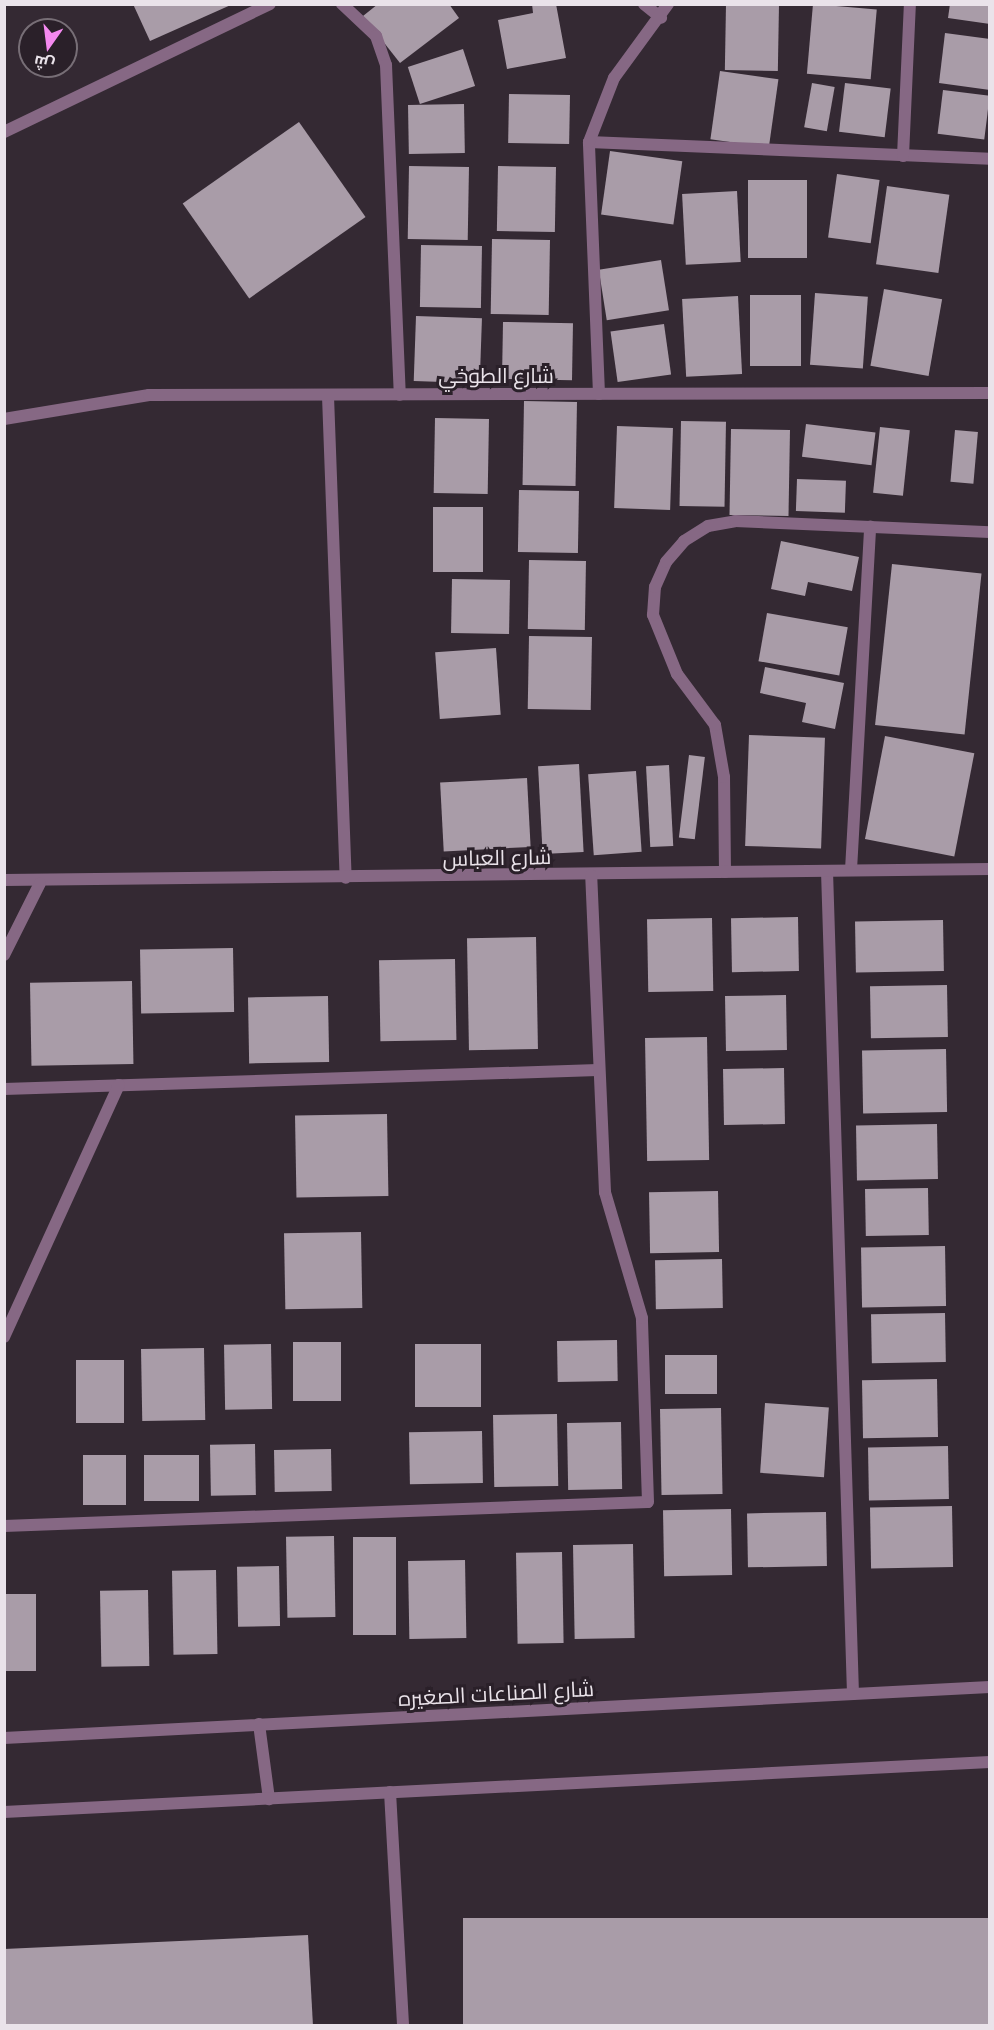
<!DOCTYPE html>
<html>
<head>
<meta charset="utf-8">
<style>
	body { margin:0 }
	#map { position:relative; width:994px; height:2030px; overflow:hidden; background:#342933; font-family:"Noto Sans",Cairo,sans-serif }
	div>[style] { position:absolute }
	.building>* { inset:0; background:#a99ca8; transform-origin:0 0 }
	.service>* { height:12px; margin:-6px; padding:0 6px; transform-origin:6px; border-radius:6px; background:#866884 }
	.minor>* { height:12px; margin:-6px; padding:0 6px; transform-origin:6px; border-radius:6px; background:#866884 }
	.tertiary>* { height:12px; margin:-6px; padding:0 6px; transform-origin:6px; border-radius:6px; background:#866884 }
	span { translate:-50% -50%; white-space:nowrap; text-align:center; line-height:1.15; -webkit-text-stroke:6px #2a2029; paint-order:stroke }
	.street-label { font-size:21px; color:#eae3ea }
	.frame { position:absolute; inset:0; border:6px solid #eae3ea; pointer-events:none }
	.north { position:absolute; left:18px; top:18px; width:60px; height:60px; box-sizing:border-box; background:#2a2029; border:2px solid #776e76; border-radius:50%; rotate:194deg; font-size:16px; font-weight:700; line-height:24px; text-align:center; color:#eae3ea }
	.north::after { content:''; display:block; margin:auto; width:21px; height:27px; background:#f489ef; clip-path:polygon(50% 0,100% 100%,50% 72%,0 100%) }
</style>
</head>
<body>
<div id="map">
	<div class="building">
		<i style="clip-path:polygon(133px 4px,233px 4px,150px 41px)"></i>
		<i style="clip-path:polygon(378px 4px,449px 4px,459px 18px,400px 63px,363px 16px)"></i>
		<i style="clip-path:polygon(532px 4px,556px 4px,566px 58px,507px 69px,498px 20px,533px 13px)"></i>
		<i style="left:726px;top:4px;width:53px;height:66px;rotate:1deg"></i>
		<i style="left:813px;top:4px;width:64px;height:70px;rotate:5deg"></i>
		<i style="clip-path:polygon(950px 4px,990px 4px,990px 24px,948px 18px)"></i>
		<i style="clip-path:polygon(945px 33px,990px 39px,990px 90px,939px 83px)"></i>
		<i style="left:463px;top:49px;width:39px;height:58px;rotate:72deg"></i>
		<i style="left:720px;top:71px;width:59px;height:69px;rotate:8deg"></i>
		<i style="left:812px;top:83px;width:23px;height:45px;rotate:10deg"></i>
		<i style="left:845px;top:83px;width:46px;height:49px;rotate:7deg"></i>
		<i style="left:943px;top:90px;width:47px;height:44px;rotate:7deg"></i>
		<i style="left:509px;top:94px;width:61px;height:49px;rotate:1deg"></i>
		<i style="left:464px;top:104px;width:49px;height:56px;rotate:89deg"></i>
		<i style="left:299px;top:122px;width:116px;height:142px;rotate:55deg"></i>
		<i style="left:610px;top:151px;width:73px;height:64px;rotate:8deg"></i>
		<i style="left:409px;top:166px;width:60px;height:73px;rotate:1deg"></i>
		<i style="left:498px;top:166px;width:58px;height:65px;rotate:1deg"></i>
		<i style="left:837px;top:174px;width:43px;height:64px;rotate:8deg"></i>
		<i style="left:748px;top:180px;width:59px;height:78px"></i>
		<i style="left:887px;top:186px;width:63px;height:79px;rotate:8deg"></i>
		<i style="left:737px;top:191px;width:71px;height:55px;rotate:87deg"></i>
		<i style="left:492px;top:239px;width:58px;height:75px;rotate:1deg"></i>
		<i style="left:421px;top:245px;width:61px;height:62px;rotate:1deg"></i>
		<i style="left:661px;top:260px;width:51px;height:63px;rotate:81deg"></i>
		<i style="left:884px;top:289px;width:59px;height:78px;rotate:10deg"></i>
		<i style="left:815px;top:293px;width:53px;height:72px;rotate:4deg"></i>
		<i style="left:750px;top:295px;width:51px;height:71px"></i>
		<i style="left:738px;top:296px;width:78px;height:56px;rotate:87deg"></i>
		<i style="left:416px;top:316px;width:66px;height:65px;rotate:2deg"></i>
		<i style="left:503px;top:322px;width:70px;height:57px;rotate:1deg"></i>
		<i style="left:664px;top:324px;width:51px;height:54px;rotate:82deg"></i>
		<i style="left:524px;top:401px;width:53px;height:84px;rotate:1deg"></i>
		<i style="left:435px;top:418px;width:54px;height:75px;rotate:1deg"></i>
		<i style="left:681px;top:421px;width:45px;height:85px;rotate:1deg"></i>
		<i style="left:806px;top:424px;width:70px;height:33px;rotate:7deg"></i>
		<i style="left:617px;top:426px;width:56px;height:82px;rotate:2deg"></i>
		<i style="left:880px;top:427px;width:30px;height:66px;rotate:6deg"></i>
		<i style="left:731px;top:429px;width:59px;height:86px;rotate:1deg"></i>
		<i style="left:955px;top:430px;width:23px;height:52px;rotate:5deg"></i>
		<i style="left:797px;top:479px;width:49px;height:32px;rotate:2deg"></i>
		<i style="left:519px;top:490px;width:60px;height:62px;rotate:1deg"></i>
		<i style="left:433px;top:507px;width:50px;height:65px"></i>
		<i style="clip-path:polygon(781px 541px,859px 557px,852px 591px,808px 582px,805px 596px,771px 589px)"></i>
		<i style="left:529px;top:560px;width:57px;height:69px;rotate:1deg"></i>
		<i style="left:892px;top:564px;width:90px;height:162px;rotate:6deg"></i>
		<i style="left:452px;top:579px;width:58px;height:54px;rotate:1deg"></i>
		<i style="left:767px;top:613px;width:82px;height:49px;rotate:10deg"></i>
		<i style="left:529px;top:636px;width:63px;height:73px;rotate:1deg"></i>
		<i style="left:496px;top:648px;width:67px;height:61px;rotate:86deg"></i>
		<i style="clip-path:polygon(765px 667px,844px 683px,835px 729px,802px 722px,806px 703px,760px 693px)"></i>
		<i style="left:749px;top:735px;width:76px;height:111px;rotate:2deg"></i>
		<i style="left:885px;top:736px;width:91px;height:105px;rotate:11deg"></i>
		<i style="left:689px;top:755px;width:16px;height:83px;rotate:7deg"></i>
		<i style="left:579px;top:764px;width:88px;height:41px;rotate:87deg"></i>
		<i style="left:669px;top:765px;width:81px;height:23px;rotate:87deg"></i>
		<i style="left:636px;top:771px;width:81px;height:48px;rotate:86deg"></i>
		<i style="left:527px;top:778px;width:69px;height:87px;rotate:87deg"></i>
		<i style="left:798px;top:917px;width:54px;height:67px;rotate:89deg"></i>
		<i style="left:712px;top:918px;width:73px;height:65px;rotate:89deg"></i>
		<i style="left:943px;top:920px;width:51px;height:88px;rotate:89deg"></i>
		<i style="left:536px;top:937px;width:112px;height:69px;rotate:89deg"></i>
		<i style="left:233px;top:948px;width:64px;height:93px;rotate:89deg"></i>
		<i style="left:455px;top:959px;width:81px;height:76px;rotate:89deg"></i>
		<i style="left:132px;top:981px;width:83px;height:102px;rotate:89deg"></i>
		<i style="left:947px;top:985px;width:52px;height:77px;rotate:89deg"></i>
		<i style="left:786px;top:995px;width:55px;height:61px;rotate:89deg"></i>
		<i style="left:328px;top:996px;width:66px;height:80px;rotate:89deg"></i>
		<i style="left:707px;top:1037px;width:123px;height:62px;rotate:89deg"></i>
		<i style="left:946px;top:1049px;width:63px;height:84px;rotate:89deg"></i>
		<i style="left:784px;top:1068px;width:56px;height:61px;rotate:89deg"></i>
		<i style="left:387px;top:1114px;width:82px;height:92px;rotate:89deg"></i>
		<i style="left:937px;top:1124px;width:55px;height:81px;rotate:89deg"></i>
		<i style="left:928px;top:1188px;width:47px;height:63px;rotate:89deg"></i>
		<i style="left:718px;top:1191px;width:61px;height:69px;rotate:89deg"></i>
		<i style="left:361px;top:1232px;width:76px;height:77px;rotate:89deg"></i>
		<i style="left:945px;top:1246px;width:60px;height:84px;rotate:89deg"></i>
		<i style="left:722px;top:1259px;width:49px;height:67px;rotate:89deg"></i>
		<i style="left:945px;top:1313px;width:49px;height:74px;rotate:89deg"></i>
		<i style="left:617px;top:1340px;width:41px;height:60px;rotate:89deg"></i>
		<i style="left:293px;top:1342px;width:48px;height:59px"></i>
		<i style="left:271px;top:1344px;width:65px;height:47px;rotate:89deg"></i>
		<i style="left:415px;top:1344px;width:66px;height:63px"></i>
		<i style="left:204px;top:1348px;width:72px;height:63px;rotate:89deg"></i>
		<i style="left:665px;top:1355px;width:52px;height:39px"></i>
		<i style="left:76px;top:1360px;width:48px;height:63px"></i>
		<i style="left:937px;top:1379px;width:58px;height:75px;rotate:89deg"></i>
		<i style="left:765px;top:1403px;width:64px;height:70px;rotate:4deg"></i>
		<i style="left:721px;top:1408px;width:86px;height:61px;rotate:89deg"></i>
		<i style="left:557px;top:1414px;width:72px;height:64px;rotate:89deg"></i>
		<i style="left:621px;top:1422px;width:67px;height:54px;rotate:89deg"></i>
		<i style="left:482px;top:1431px;width:52px;height:73px;rotate:89deg"></i>
		<i style="left:255px;top:1444px;width:51px;height:45px;rotate:89deg"></i>
		<i style="left:948px;top:1446px;width:53px;height:80px;rotate:89deg"></i>
		<i style="left:331px;top:1449px;width:42px;height:57px;rotate:89deg"></i>
		<i style="left:83px;top:1455px;width:43px;height:50px"></i>
		<i style="left:199px;top:1455px;width:46px;height:55px;rotate:90deg"></i>
		<i style="left:952px;top:1506px;width:61px;height:82px;rotate:89deg"></i>
		<i style="left:731px;top:1509px;width:66px;height:68px;rotate:89deg"></i>
		<i style="left:826px;top:1512px;width:54px;height:79px;rotate:89deg"></i>
		<i style="left:334px;top:1536px;width:81px;height:48px;rotate:89deg"></i>
		<i style="left:353px;top:1537px;width:43px;height:98px"></i>
		<i style="left:633px;top:1544px;width:94px;height:60px;rotate:89deg"></i>
		<i style="left:562px;top:1552px;width:91px;height:46px;rotate:89deg"></i>
		<i style="left:465px;top:1560px;width:78px;height:57px;rotate:89deg"></i>
		<i style="left:279px;top:1566px;width:60px;height:42px;rotate:89deg"></i>
		<i style="left:216px;top:1570px;width:84px;height:44px;rotate:89deg"></i>
		<i style="left:148px;top:1590px;width:76px;height:48px;rotate:89deg"></i>
		<i style="left:4px;top:1594px;width:32px;height:77px"></i>
		<i style="left:990px;top:1918px;width:108px;height:527px;rotate:90deg"></i>
		<i style="clip-path:polygon(308px 1935px,313px 2026px,4px 2026px,4px 1949px)"></i>
	</div>
	<div class="service">
		<i style="left:390px;top:1792px;width:234px;rotate:86.8deg"></i>
	</div>
	<div class="minor">
		<i style="left:342px;top:4px;width:47px;rotate:43.3deg"></i>
		<i style="left:376px;top:36px;width:31px;rotate:71deg"></i>
		<i style="left:386px;top:65px;width:330px;rotate:87.6deg"></i>
		<i style="left:644px;top:4px;width:22px;rotate:39deg"></i>
		<i style="left:4px;top:132px;width:295px;rotate:-25.7deg"></i>
		<i style="left:589px;top:142px;width:401px;rotate:2.4deg"></i>
		<i style="left:903px;top:156px;width:152px;rotate:-87.4deg"></i>
		<i style="left:599px;top:394px;width:252px;rotate:-92.3deg"></i>
		<i style="left:589px;top:142px;width:69px;rotate:-68.7deg"></i>
		<i style="left:614px;top:78px;width:92px;rotate:-53.9deg"></i>
		<i style="left:328px;top:396px;width:482px;rotate:87.9deg"></i>
		<i style="left:4px;top:419px;width:147px;rotate:-9.4deg"></i>
		<i style="left:149px;top:395px;width:841px;rotate:-0.14deg"></i>
		<i style="left:851px;top:870px;width:344px;rotate:-86.8deg"></i>
		<i style="left:827px;top:871px;width:823px;rotate:88.19deg"></i>
		<i style="left:725px;top:872px;width:95px;rotate:-90.6deg"></i>
		<i style="left:724px;top:777px;width:53px;rotate:-99.8deg"></i>
		<i style="left:715px;top:725px;width:64px;rotate:-126.7deg"></i>
		<i style="left:677px;top:674px;width:64px;rotate:-112.1deg"></i>
		<i style="left:653px;top:615px;width:28px;rotate:-86deg"></i>
		<i style="left:655px;top:587px;width:27px;rotate:-66deg"></i>
		<i style="left:666px;top:562px;width:28px;rotate:-49deg"></i>
		<i style="left:684px;top:541px;width:28px;rotate:-32deg"></i>
		<i style="left:708px;top:526px;width:27px;rotate:-10deg"></i>
		<i style="left:735px;top:521px;width:255px;rotate:2.5deg"></i>
		<i style="left:4px;top:880px;width:986px;rotate:-0.64deg"></i>
		<i style="left:4px;top:955px;width:80px;rotate:-63.4deg"></i>
		<i style="left:4px;top:1089px;width:594px;rotate:-1.83deg"></i>
		<i style="left:4px;top:1337px;width:277px;rotate:-65.5deg"></i>
		<i style="left:4px;top:1526px;width:644px;rotate:-2.13deg"></i>
		<i style="left:648px;top:1502px;width:184px;rotate:-91.9deg"></i>
		<i style="left:642px;top:1318px;width:131px;rotate:-106.4deg"></i>
		<i style="left:605px;top:1192px;width:317px;rotate:-92.5deg"></i>
	</div>
	<div class="tertiary">
		<i style="left:259px;top:1724px;width:76px;rotate:82.4deg"></i>
		<i style="left:4px;top:1738px;width:987px;rotate:-2.96deg"></i>
		<i style="left:4px;top:1812px;width:987px;rotate:-2.9deg"></i>
	</div>
	<div class="street-label">
		<span style="left:496px;top:375px">شارع الطوخي</span>
		<span style="left:497px;top:857px;rotate:-1deg">شارع العباس</span>
		<span style="left:496px;top:1693px;rotate:-3deg">شارع الصناعات الصغيره</span>
	</div>
	<div class="frame"></div>
	<div class="north">ش</div>
</div>
</body>
</html>
